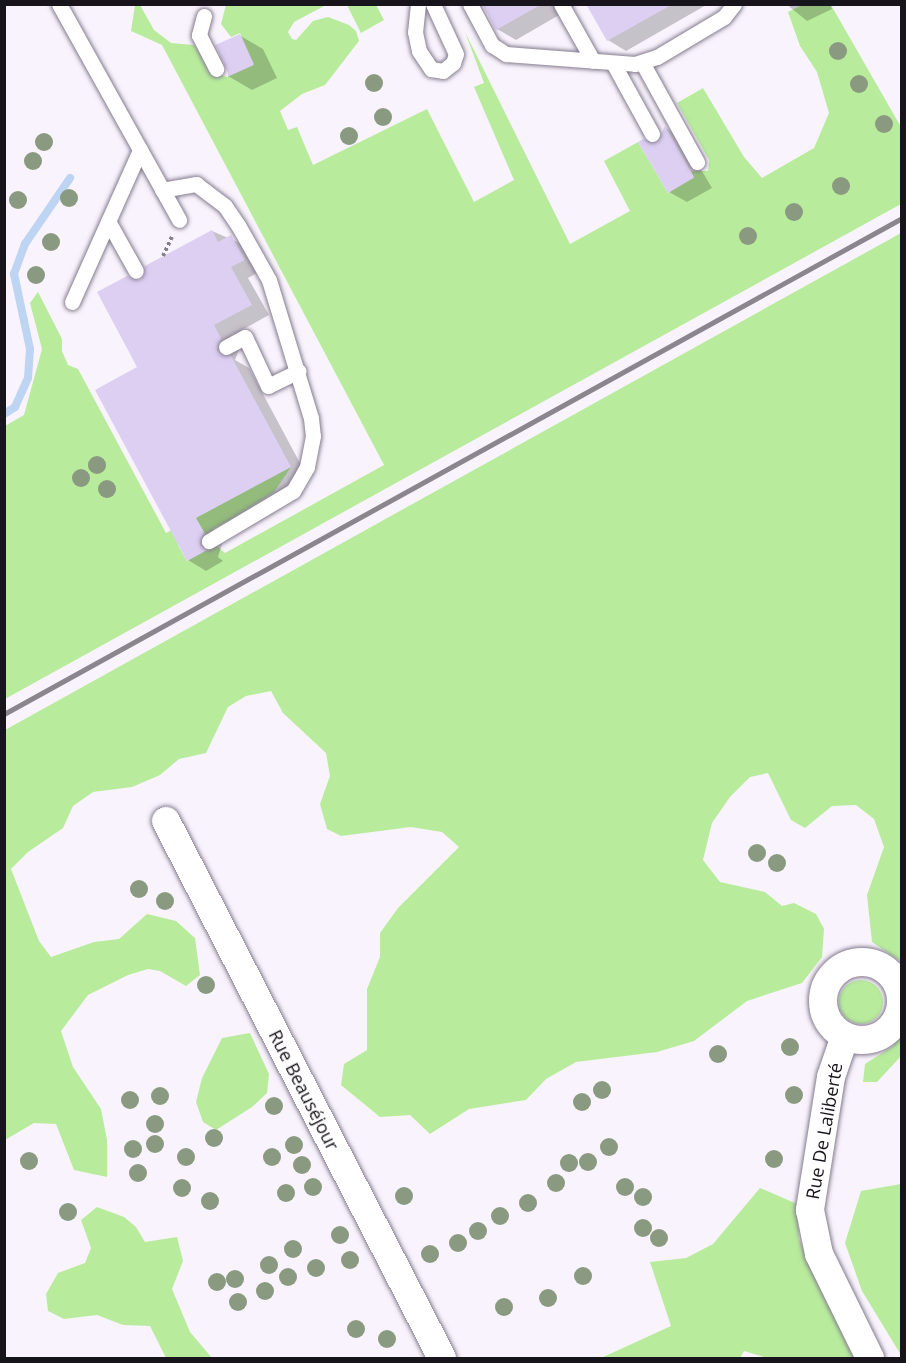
<!DOCTYPE html>
<html>
<head>
<meta charset="utf-8">
<style>
	body { margin:0 }
	#map { position:relative; width:906px; height:1363px; overflow:hidden; background:#f8f3fc; font-family:"Open Sans",sans-serif }
	div>[style] { position:absolute }
	.green>* { inset:0; background:#b8ec9c }
	.round { border-radius:50% }
	.shadow>* { inset:0; background:#0003 }
	.stream>* { height:8px; margin:-4px; padding:0 4px; transform-origin:4px; border-radius:4px; background:#bed4f3 }
	.building>* { inset:0; background:#dccff2; transform-origin:0 0 }
	.path>* { height:4px; margin-top:-2px; transform-origin:0; background:repeating-linear-gradient(90deg,#847f87 0 3px,transparent 0 6px) }
	.roads { filter:drop-shadow(0 0 2px #857b8f) drop-shadow(0 0 2px #857b8f) }
	.lane>* { height:15px; margin:-7.5px; padding:0 7.5px; transform-origin:7.5px; border-radius:7.5px; background:#fff }
	.street>* { height:28px; margin:-14px; padding:0 14px; transform-origin:14px; border-radius:14px; background:#fff }
	.street>.ring { margin:-14px; padding:0; box-sizing:content-box; background:none; border:28px solid #fff; border-radius:50% }
	.rail>* { height:4.5px; margin:-2.25px; padding:0 2.25px; transform-origin:2.25px; border-radius:2.25px; background:#8b868e }
	.trees>* { width:18px; height:18px; margin:-9px; border-radius:50%; background:#8a9a80 }
	span { translate:-50% -50%; white-space:nowrap; text-align:center; line-height:1.15; -webkit-text-stroke:4.5px #fff; paint-order:stroke }
	.street-label { font-size:18px; color:#18141b }
	.frame { position:absolute; inset:0; border:6px solid #18141b; pointer-events:none }
</style>
</head>
<body>
<div id="map">
	<div class="green">
		<i style="clip-path:polygon(135px 5px,140px 5px,154px 30px,171px 43px,194px 45px,213px 72px,227px 77px,254px 64px,240px 33px,231px 37px,221px 24px,226px 5px,326px 5px,294px 22px,288px 32px,292px 39px,296px 40px,313px 21px,328px 17px,349px 25px,356px 31px,359px 41px,325px 85px,302px 94px,280px 111px,288px 130px,297px 127px,313px 165px,427px 109px,474px 202px,514px 180px,474px 87px,484px 83px,465px 32px,570px 244px,630px 211px,604px 161px,638px 142px,668px 193px,694px 178px,691px 171px,708px 171px,709px 160px,677px 103px,703px 88px,744px 157px,762px 178px,814px 148px,829px 113px,817px 72px,800px 46px,788px 12px,802px 5px,831px 5px,901px 127px,901px 204px,5px 699px,5px 426px,24px 415px,42px 349px,30px 303px,38px 292px,62px 339px,62px 351px,68px 365px,78px 369px,166px 533px,291px 467px,274px 492px,206px 535px,203px 531px,178px 545px,187px 561px,216px 545px,225px 553px,384px 465px,162px 45px,131px 31px)"></i>
		<i style="clip-path:polygon(347px 5px,376px 5px,384px 20px,361px 33px)"></i>
		<i style="clip-path:polygon(901px 233px,901px 962px,872px 942px,867px 895px,884px 847px,874px 819px,856px 805px,832px 806px,805px 828px,791px 820px,768px 773px,750px 777px,730px 797px,712px 823px,703px 860px,720px 882px,765px 892px,782px 906px,794px 903px,816px 914px,824px 929px,822px 957px,802px 983px,747px 1001px,694px 1041px,657px 1052px,576px 1062px,546px 1079px,526px 1100px,469px 1109px,430px 1134px,410px 1115px,380px 1117px,341px 1085px,344px 1064px,367px 1050px,367px 989px,380px 957px,380px 933px,398px 908px,459px 847px,442px 832px,411px 827px,341px 836px,327px 829px,320px 804px,330px 776px,326px 753px,283px 713px,271px 691px,246px 696px,228px 707px,206px 753px,179px 759px,160px 775px,132px 787px,93px 792px,73px 806px,63px 828px,28px 852px,11px 869px,39px 941px,51px 957px,94px 942px,119px 939px,147px 914px,176px 921px,195px 938px,200px 975px,186px 986px,160px 971px,148px 969px,128px 975px,88px 995px,61px 1031px,73px 1067px,101px 1109px,107px 1140px,107px 1177px,74px 1170px,56px 1124px,34px 1123px,5px 1140px,5px 730px)"></i>
		<i class="round" style="left:839px;top:980px;width:44px;height:44px"></i>
		<i style="clip-path:polygon(250px 1033px,269px 1074px,267px 1093px,252px 1107px,216px 1130px,203px 1122px,196px 1102px,202px 1078px,222px 1038px)"></i>
		<i style="clip-path:polygon(901px 1033px,901px 1056px,877px 1082px,863px 1082px,865px 1064px,893px 1046px)"></i>
		<i style="clip-path:polygon(901px 1184px,902px 1184px,901px 1355px,862px 1291px,845px 1243px,861px 1191px)"></i>
		<i style="clip-path:polygon(760px 1188px,797px 1204px,799px 1239px,857px 1358px,767px 1358px,744px 1351px,740px 1358px,601px 1358px,671px 1326px,650px 1262px,686px 1258px,713px 1244px)"></i>
		<i style="clip-path:polygon(97px 1207px,124px 1217px,136px 1227px,145px 1242px,177px 1237px,183px 1261px,172px 1289px,190px 1332px,212px 1358px,166px 1358px,150px 1326px,123px 1325px,97px 1315px,64px 1319px,48px 1311px,46px 1294px,58px 1273px,85px 1263px,91px 1248px,81px 1220px)"></i>
	</div>
	<div class="shadow">
		<i style="clip-path:polygon(483px 4px,578px 4px,516px 40px,497px 29px)"></i>
		<i style="clip-path:polygon(588px 4px,708px 4px,626px 51px,608px 40px)"></i>
		<i style="clip-path:polygon(786px 4px,830px 4px,832px 9px,807px 21px)"></i>
		<i style="clip-path:polygon(239px 35px,263px 49px,277px 78px,252px 90px,228px 76px)"></i>
		<i style="clip-path:polygon(666px 128px,683px 139px,712px 188px,687px 202px,669px 192px,658px 144px)"></i>
		<i style="clip-path:polygon(212px 231px,249px 247px,262px 270px,248px 278px,269px 315px,231px 336px,239px 350px,235px 360px,249px 368px,308px 478px,213px 529px,222px 544px,218px 557px,223px 561px,206px 571px,188px 560px,140px 368px,141px 282px)"></i>
	</div>
	<div class="stream">
		<i style="left:4px;top:414px;width:13px;rotate:-32deg"></i>
		<i style="left:15px;top:407px;width:32px;rotate:-66deg"></i>
		<i style="left:28px;top:378px;width:29px;rotate:-86deg"></i>
		<i style="left:30px;top:349px;width:77px;rotate:-102deg"></i>
		<i style="left:14px;top:274px;width:32px;rotate:-70deg"></i>
		<i style="left:25px;top:244px;width:80px;rotate:-55.7deg"></i>
	</div>
	<div class="building">
		<i style="clip-path:polygon(482px 4px,542px 4px,496px 30px)"></i>
		<i style="clip-path:polygon(586px 4px,673px 4px,607px 41px)"></i>
		<i style="left:240px;top:34px;width:34px;height:27px;rotate:66deg"></i>
		<i style="clip-path:polygon(665px 126px,694px 177px,668px 193px,638px 142px,643px 139px,657px 142px)"></i>
		<i style="clip-path:polygon(212px 230px,218px 242px,231px 235px,245px 260px,231px 267px,252px 305px,214px 325px,221px 338px,217px 351px,231px 356px,291px 467px,196px 518px,204px 532px,200px 545px,207px 550px,187px 561px,95px 390px,137px 367px,97px 292px,127px 276px,140px 280px,145px 266px)"></i>
	</div>
	<div class="path">
		<i style="left:163px;top:256px;width:21px;rotate:-65deg"></i>
	</div>
	<div class="roads">
		<div class="lane">
			<i style="left:59px;top:4px;width:247px;rotate:60.9deg"></i>
			<i style="left:418px;top:4px;width:28px;rotate:96deg"></i>
			<i style="left:415px;top:32px;width:19px;rotate:78deg"></i>
			<i style="left:419px;top:51px;width:22px;rotate:56deg"></i>
			<i style="left:431px;top:69px;width:12px;rotate:9deg"></i>
			<i style="left:443px;top:71px;width:13px;rotate:-39deg"></i>
			<i style="left:453px;top:63px;width:9px;rotate:-72deg"></i>
			<i style="left:456px;top:54px;width:55px;rotate:-114.7deg"></i>
			<i style="left:470px;top:4px;width:47px;rotate:61.8deg"></i>
			<i style="left:492px;top:45px;width:17px;rotate:33deg"></i>
			<i style="left:506px;top:54px;width:129px;rotate:4.4deg"></i>
			<i style="left:635px;top:64px;width:23px;rotate:-18deg"></i>
			<i style="left:657px;top:57px;width:78px;rotate:-30.8deg"></i>
			<i style="left:724px;top:17px;width:16px;rotate:-52deg"></i>
			<i style="left:561px;top:4px;width:65px;rotate:60.7deg"></i>
			<i style="left:204px;top:16px;width:20px;rotate:105deg"></i>
			<i style="left:199px;top:35px;width:38px;rotate:63deg"></i>
			<i style="left:613px;top:63px;width:81px;rotate:61.2deg"></i>
			<i style="left:643px;top:64px;width:112px;rotate:61.1deg"></i>
			<i style="left:162px;top:190px;width:35px;rotate:-10deg"></i>
			<i style="left:196px;top:184px;width:36px;rotate:37deg"></i>
			<i style="left:225px;top:206px;width:23px;rotate:56deg"></i>
			<i style="left:238px;top:225px;width:63px;rotate:60.6deg"></i>
			<i style="left:269px;top:280px;width:144px;rotate:73.1deg"></i>
			<i style="left:311px;top:418px;width:18px;rotate:84deg"></i>
			<i style="left:313px;top:436px;width:32px;rotate:101deg"></i>
			<i style="left:307px;top:467px;width:28px;rotate:120deg"></i>
			<i style="left:293px;top:491px;width:98px;rotate:149.2deg"></i>
			<i style="left:108px;top:221px;width:57px;rotate:60.8deg"></i>
			<i style="left:72px;top:302px;width:167px;rotate:-65.9deg"></i>
			<i style="left:226px;top:347px;width:21px;rotate:-28deg"></i>
			<i style="left:245px;top:337px;width:54px;rotate:64.9deg"></i>
			<i style="left:268px;top:386px;width:34px;rotate:-26deg"></i>
		</div>
		<div class="street">
			<i style="left:166px;top:821px;width:604px;rotate:62.8deg"></i>
			<i class="ring" style="left:823px;top:962px;width:50px;height:50px"></i>
			<i style="left:845px;top:1036px;width:43px;rotate:108.9deg"></i>
			<i style="left:831px;top:1077px;width:135px;rotate:99deg"></i>
			<i style="left:810px;top:1210px;width:45px;rotate:78.4deg"></i>
			<i style="left:819px;top:1254px;width:116px;rotate:63.9deg"></i>
		</div>
	</div>
	<div class="rail">
		<i style="left:4px;top:714px;width:1026px;rotate:-28.91deg"></i>
	</div>
	<div class="trees">
		<i style="left:838px;top:51px"></i>
		<i style="left:374px;top:83px"></i>
		<i style="left:859px;top:84px"></i>
		<i style="left:383px;top:117px"></i>
		<i style="left:884px;top:124px"></i>
		<i style="left:349px;top:136px"></i>
		<i style="left:44px;top:142px"></i>
		<i style="left:33px;top:161px"></i>
		<i style="left:841px;top:186px"></i>
		<i style="left:69px;top:198px"></i>
		<i style="left:18px;top:200px"></i>
		<i style="left:794px;top:212px"></i>
		<i style="left:748px;top:236px"></i>
		<i style="left:51px;top:242px"></i>
		<i style="left:36px;top:275px"></i>
		<i style="left:97px;top:465px"></i>
		<i style="left:81px;top:478px"></i>
		<i style="left:107px;top:489px"></i>
		<i style="left:757px;top:853px"></i>
		<i style="left:777px;top:863px"></i>
		<i style="left:139px;top:889px"></i>
		<i style="left:165px;top:901px"></i>
		<i style="left:206px;top:985px"></i>
		<i style="left:790px;top:1047px"></i>
		<i style="left:718px;top:1054px"></i>
		<i style="left:602px;top:1090px"></i>
		<i style="left:794px;top:1095px"></i>
		<i style="left:160px;top:1096px"></i>
		<i style="left:130px;top:1100px"></i>
		<i style="left:582px;top:1102px"></i>
		<i style="left:274px;top:1106px"></i>
		<i style="left:155px;top:1124px"></i>
		<i style="left:214px;top:1138px"></i>
		<i style="left:155px;top:1144px"></i>
		<i style="left:294px;top:1145px"></i>
		<i style="left:609px;top:1147px"></i>
		<i style="left:133px;top:1149px"></i>
		<i style="left:186px;top:1157px"></i>
		<i style="left:272px;top:1157px"></i>
		<i style="left:774px;top:1159px"></i>
		<i style="left:29px;top:1161px"></i>
		<i style="left:588px;top:1162px"></i>
		<i style="left:569px;top:1163px"></i>
		<i style="left:302px;top:1165px"></i>
		<i style="left:138px;top:1173px"></i>
		<i style="left:556px;top:1183px"></i>
		<i style="left:313px;top:1187px"></i>
		<i style="left:625px;top:1187px"></i>
		<i style="left:182px;top:1188px"></i>
		<i style="left:286px;top:1193px"></i>
		<i style="left:404px;top:1196px"></i>
		<i style="left:643px;top:1197px"></i>
		<i style="left:210px;top:1201px"></i>
		<i style="left:528px;top:1203px"></i>
		<i style="left:68px;top:1212px"></i>
		<i style="left:500px;top:1216px"></i>
		<i style="left:643px;top:1228px"></i>
		<i style="left:478px;top:1231px"></i>
		<i style="left:340px;top:1235px"></i>
		<i style="left:659px;top:1238px"></i>
		<i style="left:458px;top:1243px"></i>
		<i style="left:293px;top:1249px"></i>
		<i style="left:430px;top:1254px"></i>
		<i style="left:350px;top:1260px"></i>
		<i style="left:269px;top:1265px"></i>
		<i style="left:316px;top:1268px"></i>
		<i style="left:583px;top:1276px"></i>
		<i style="left:288px;top:1277px"></i>
		<i style="left:235px;top:1279px"></i>
		<i style="left:217px;top:1282px"></i>
		<i style="left:265px;top:1291px"></i>
		<i style="left:548px;top:1298px"></i>
		<i style="left:238px;top:1302px"></i>
		<i style="left:504px;top:1307px"></i>
		<i style="left:356px;top:1329px"></i>
		<i style="left:387px;top:1339px"></i>
	</div>
	<div class="street-label">
		<span style="left:304px;top:1090px;rotate:63deg">Rue Beauséjour</span>
		<span style="left:824px;top:1131px;rotate:-80deg">Rue De Laliberté</span>
	</div>
	<div class="frame"></div>
</div>
</body>
</html>
